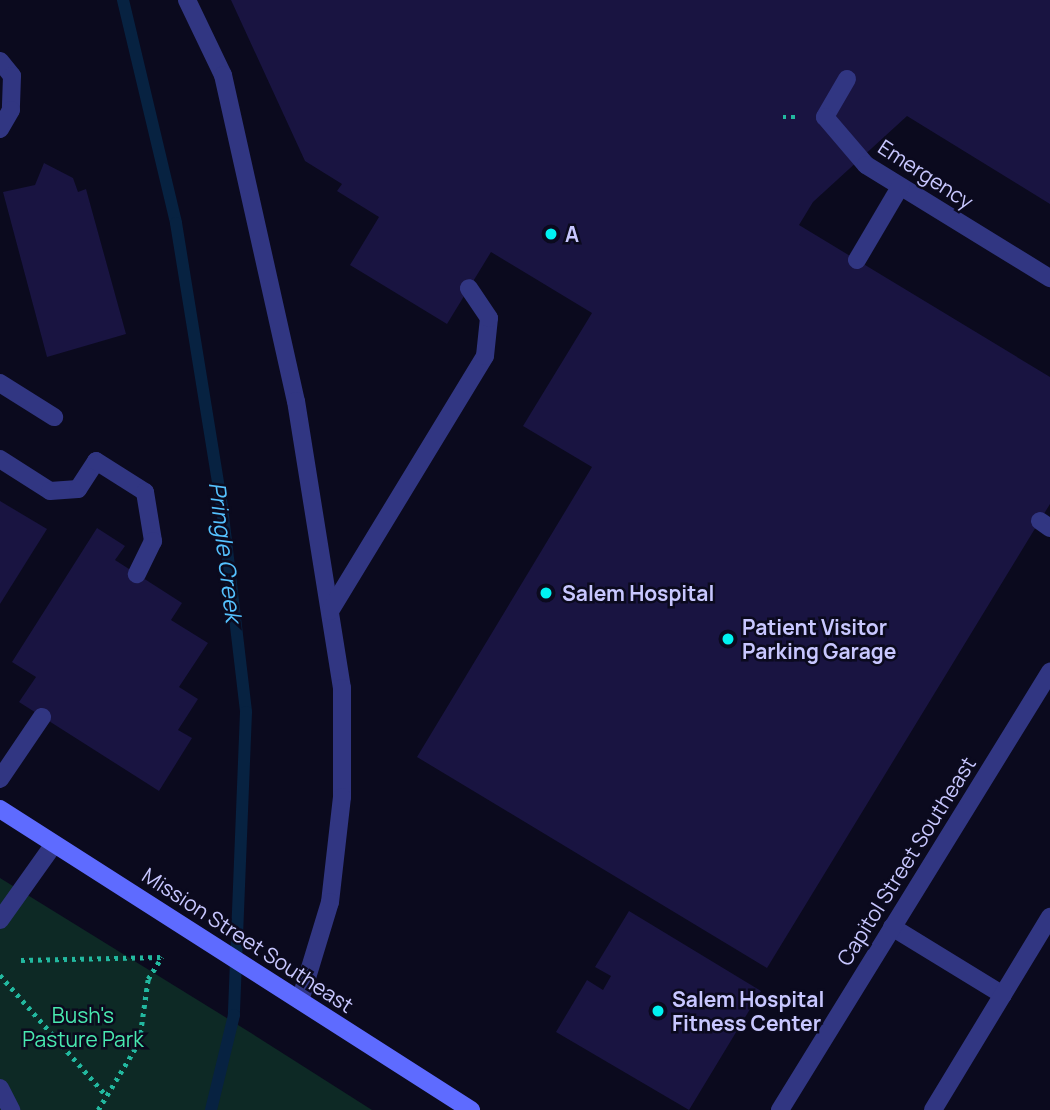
<!DOCTYPE html>
<html>
<head>
<meta charset="utf-8">
<style>
	body { margin:0 }
	#map { position:relative; width:1050px; height:1110px; overflow:hidden; background:#0b0a1e; font-family:Manrope,sans-serif }
	div>[style] { position:absolute }
	.green>* { inset:0; background:#0d2925 }
	.stream>* { height:12px; margin:-6px; padding:0 6px; transform-origin:6px; border-radius:6px; background:#072241 }
	.building>* { inset:0; background:#191441 }
	.path>* { height:4.5px; margin-top:-2.25px; transform-origin:0; background:repeating-linear-gradient(90deg,#22b89f 0 3.5px,transparent 0 8.5px) }
	.service>* { height:18px; margin:-9px; padding:0 9px; transform-origin:9px; border-radius:9px; background:#313682 }
	.tertiary>* { height:18px; margin:-9px; padding:0 9px; transform-origin:9px; border-radius:9px; background:#313682 }
	.secondary>* { height:18px; margin:-9px; padding:0 9px; transform-origin:9px; border-radius:9px; background:#5e6bff }
	.dots>* { width:19px; height:19px; translate:-50% -50%; box-sizing:border-box; border:4px solid #0b0a1e; border-radius:50% }
	span { translate:-50% -50%; white-space:nowrap; text-align:center; line-height:1.15; -webkit-text-stroke:5px #0b0a1e; paint-order:stroke }
	.street-label { font-size:21px; color:#c8c7ff }
	.poi-label { font-size:21px; color:#c8c7ff; font-weight:700 }
	.left { translate:0 -50%; text-align:left }
	.park-label { font-size:21px; color:#49e9b0 }
	.water-label { font-size:23px; color:#55c2ff; font-style:italic }
</style>
</head>
<body>
<div id="map">
	<div class="green">
		<i style="clip-path:polygon(0 878px,251px 1033px,372px 1110px,0 1110px)"></i>
	</div>
	<div class="stream">
		<i style="left:123px;top:0;width:229px;rotate:76.6deg"></i>
		<i style="left:176px;top:223px;width:288px;rotate:80.8deg"></i>
		<i style="left:222px;top:507px;width:206px;rotate:83.3deg"></i>
		<i style="left:246px;top:712px;width:303px;rotate:92.3deg"></i>
		<i style="left:234px;top:1015px;width:98px;rotate:103.6deg"></i>
	</div>
	<div class="building">
		<i style="clip-path:polygon(231px 0,1050px 0,1050px 204px,907px 116px,813px 202px,799px 225px,1050px 377px,1050px 504px,767px 968px,417px 757px,592px 467px,523px 426px,592px 313px,491px 252px,447px 324px,350px 265px,379px 217px,337px 191px,342px 184px,305px 161px)"></i>
		<i style="clip-path:polygon(44px 163px,73px 178px,78px 192px,86px 189px,126px 334px,47px 357px,3px 192px,35px 185px)"></i>
		<i style="clip-path:polygon(0 501px,47px 529px,0 604px)"></i>
		<i style="clip-path:polygon(97px 528px,125px 546px,115px 560px,182px 603px,171px 620px,208px 643px,179px 687px,198px 699px,178px 730px,192px 738px,159px 791px,19px 702px,36px 677px,12px 662px)"></i>
		<i style="clip-path:polygon(629px 911px,761px 991px,689px 1110px,556px 1032px,587px 980px,603px 990px,611px 976px,595px 967px)"></i>
	</div>
	<div class="path">
		<i style="left:783px;top:117px;width:16px"></i>
		<i style="left:21px;top:960px;width:141px;rotate:-1.2deg"></i>
		<i style="left:0;top:975px;width:157px;rotate:48.6deg"></i>
		<i style="left:98px;top:1110px;width:79px;rotate:-58.9deg"></i>
		<i style="left:139px;top:1042px;width:64px;rotate:-81.9deg"></i>
		<i style="left:148px;top:979px;width:26px;rotate:-58deg"></i>
	</div>
	<div class="service">
		<i style="left:187px;top:0;width:83px;rotate:64.4deg"></i>
		<i style="left:223px;top:75px;width:334px;rotate:77.4deg"></i>
		<i style="left:296px;top:401px;width:291px;rotate:80.9deg"></i>
		<i style="left:342px;top:688px;width:109px;rotate:90deg"></i>
		<i style="left:342px;top:797px;width:106px;rotate:96.5deg"></i>
		<i style="left:330px;top:902px;width:103px;rotate:106.9deg"></i>
		<i style="left:0;top:61px;width:19px;rotate:51deg"></i>
		<i style="left:12px;top:76px;width:34px;rotate:92deg"></i>
		<i style="left:11px;top:110px;width:22px;rotate:120deg"></i>
		<i style="left:847px;top:79px;width:44px;rotate:120.1deg"></i>
		<i style="left:825px;top:117px;width:63px;rotate:49.5deg"></i>
		<i style="left:866px;top:165px;width:216px;rotate:31.6deg"></i>
		<i style="left:857px;top:260px;width:85px;rotate:-59.5deg"></i>
		<i style="left:0;top:383px;width:64px;rotate:32.2deg"></i>
		<i style="left:0;top:459px;width:59px;rotate:32.6deg"></i>
		<i style="left:50px;top:491px;width:28px;rotate:-4deg"></i>
		<i style="left:78px;top:489px;width:33px;rotate:-57deg"></i>
		<i style="left:96px;top:461px;width:58px;rotate:32.3deg"></i>
		<i style="left:145px;top:492px;width:50px;rotate:80.7deg"></i>
		<i style="left:153px;top:541px;width:37px;rotate:116deg"></i>
		<i style="left:1040px;top:521px;width:12px;rotate:35deg"></i>
		<i style="left:330px;top:611px;width:298px;rotate:-58.7deg"></i>
		<i style="left:485px;top:356px;width:38px;rotate:-84deg"></i>
		<i style="left:489px;top:318px;width:36px;rotate:-124deg"></i>
		<i style="left:0;top:779px;width:75px;rotate:-55.9deg"></i>
		<i style="left:0;top:920px;width:93px;rotate:-54.6deg"></i>
		<i style="left:892px;top:927px;width:130px;rotate:31.5deg"></i>
		<i style="left:0;top:1088px;width:25px;rotate:63deg"></i>
		<i style="left:933px;top:1110px;width:226px;rotate:-58.8deg"></i>
	</div>
	<div class="tertiary">
		<i style="left:780px;top:1110px;width:515px;rotate:-58.35deg"></i>
	</div>
	<div class="secondary">
		<i style="left:0;top:809px;width:559px;rotate:32.58deg"></i>
	</div>
	<div class="dots">
		<i style="left:551px;top:234px;background:#00f2f1"></i>
		<i style="left:546px;top:593px;background:#00f2f1"></i>
		<i style="left:728px;top:639px;background:#00f2f1"></i>
		<i style="left:658px;top:1011px;background:#00f2f1"></i>
	</div>
	<div class="street-label">
		<span style="left:926px;top:174px;rotate:33deg">Emergency</span>
		<span style="left:906px;top:861px;rotate:-58deg">Capitol Street Southeast</span>
		<span style="left:248px;top:940px;rotate:33deg">Mission Street Southeast</span>
	</div>
	<div class="poi-label">
		<span class="left" style="left:565px;top:234px">A</span>
		<span class="left" style="left:562px;top:593px">Salem Hospital</span>
		<span class="left" style="left:742px;top:639px">Patient Visitor<br>Parking Garage</span>
		<span class="left" style="left:672px;top:1011px">Salem Hospital<br>Fitness Center</span>
	</div>
	<div class="park-label">
		<span style="left:83px;top:1027px">Bush's<br>Pasture Park</span>
	</div>
	<div class="water-label">
		<span style="left:226px;top:552px;rotate:83deg">Pringle Creek</span>
	</div>
</div>
</body>
</html>
